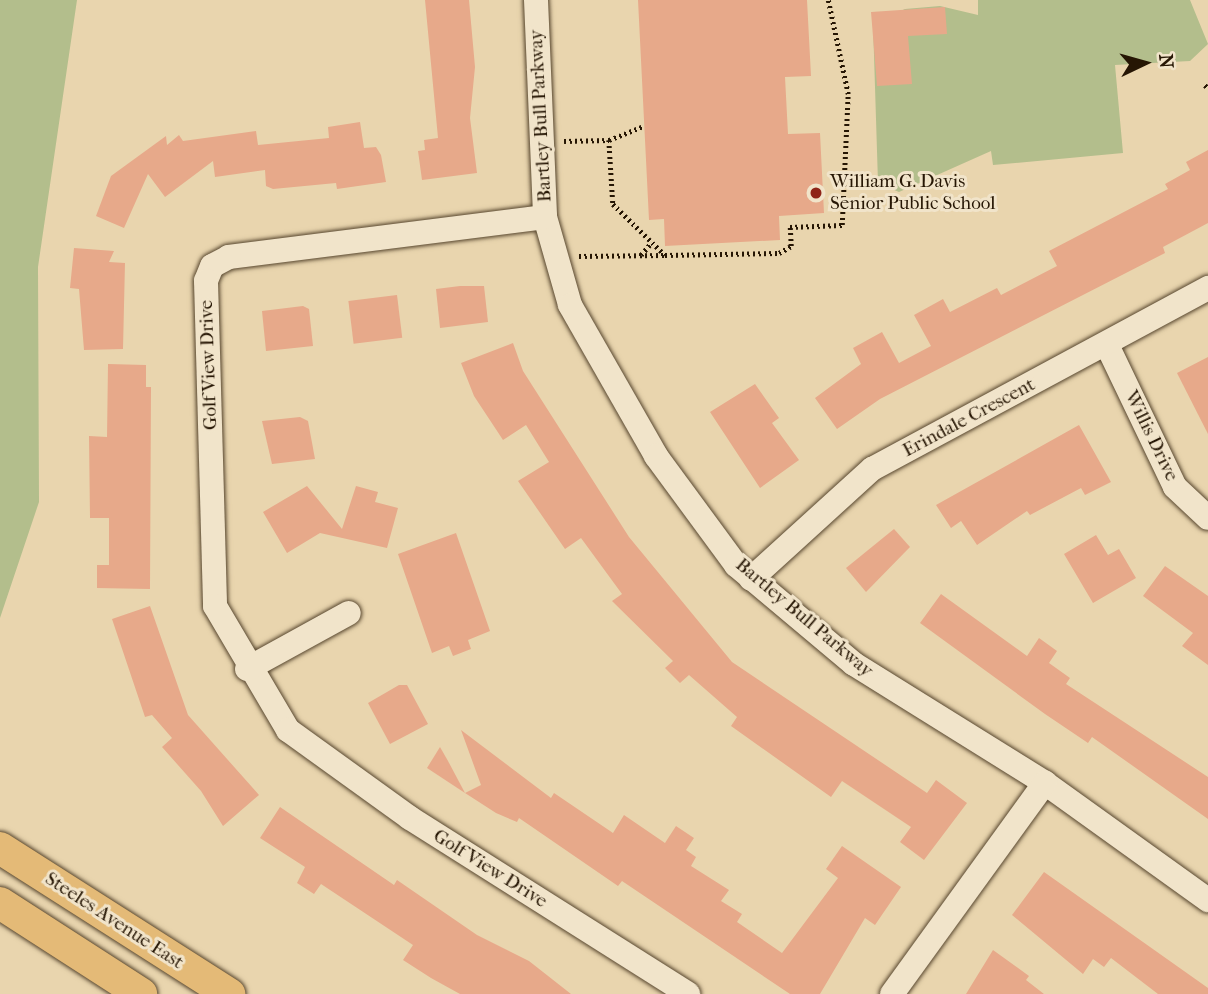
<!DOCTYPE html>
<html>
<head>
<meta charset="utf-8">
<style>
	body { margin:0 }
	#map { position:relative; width:1208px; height:994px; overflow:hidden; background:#e9d5ae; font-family:"IM FELL French Canon",serif }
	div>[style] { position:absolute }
	.green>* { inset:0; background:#b3be8c }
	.building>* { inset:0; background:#e7a98a; transform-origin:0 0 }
	.path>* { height:4.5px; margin-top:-2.25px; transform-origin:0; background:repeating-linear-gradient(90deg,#261604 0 2px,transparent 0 5.5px) }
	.roads { filter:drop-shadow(0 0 2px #57462e) drop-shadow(0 0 2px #57462e) }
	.minor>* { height:24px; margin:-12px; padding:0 12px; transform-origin:12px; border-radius:12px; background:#f1e4ca }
	.major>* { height:32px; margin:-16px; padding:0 16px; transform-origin:16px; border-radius:16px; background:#e4ba77 }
	.dots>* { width:19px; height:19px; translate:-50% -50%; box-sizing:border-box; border:4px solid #f1e4ca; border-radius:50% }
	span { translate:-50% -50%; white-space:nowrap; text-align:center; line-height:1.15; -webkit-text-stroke:6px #f1e4ca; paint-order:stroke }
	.street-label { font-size:19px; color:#261604 }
	.poi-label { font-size:19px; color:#261604 }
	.left { translate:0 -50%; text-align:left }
	.north { position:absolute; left:1110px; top:28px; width:70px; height:70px; -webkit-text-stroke:5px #f1e4ca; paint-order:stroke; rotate:85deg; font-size:19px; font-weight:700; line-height:28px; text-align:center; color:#261604 }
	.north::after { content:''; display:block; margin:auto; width:24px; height:32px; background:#261604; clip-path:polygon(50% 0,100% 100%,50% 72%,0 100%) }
</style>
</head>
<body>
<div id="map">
	<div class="green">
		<i style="clip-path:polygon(0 0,77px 0,38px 267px,39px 502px,0 618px)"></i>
		<i style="clip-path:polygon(978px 0,1190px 0,1208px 44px,1190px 61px,1115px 65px,1123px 153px,993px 165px,991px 151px,899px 192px,878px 183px,873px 23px,905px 9px,940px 6px,978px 15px)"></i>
	</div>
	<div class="building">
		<i style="clip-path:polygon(425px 0,469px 0,475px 67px,470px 118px,477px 173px,422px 180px,418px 151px,425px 150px,424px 140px,438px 138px)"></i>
		<i style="clip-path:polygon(638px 0,807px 0,811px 76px,785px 77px,788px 134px,820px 133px,824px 213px,779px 216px,780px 240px,665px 246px,664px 219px,649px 220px)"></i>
		<i style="clip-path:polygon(945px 7px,947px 34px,908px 36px,912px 84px,877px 86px,871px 12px)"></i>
		<i style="clip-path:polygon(360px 122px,364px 148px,376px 147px,381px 155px,386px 182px,337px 189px,336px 183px,273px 189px,266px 186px,265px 170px,215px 177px,213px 161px,165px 197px,148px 174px,124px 228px,96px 216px,111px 176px,166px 136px,167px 145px,179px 135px,183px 141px,256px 131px,258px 145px,329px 138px,328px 127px)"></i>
		<i style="clip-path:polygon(1208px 150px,1208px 223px,1163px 247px,1165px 253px,880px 399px,837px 429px,815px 398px,861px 364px,853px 348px,882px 332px,899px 363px,931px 346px,914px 315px,943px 299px,950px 312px,997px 288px,1001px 295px,1057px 266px,1049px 251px,1168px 189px,1165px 184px,1190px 170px,1186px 162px)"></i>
		<i style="clip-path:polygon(74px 248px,114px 251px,109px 262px,125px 263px,123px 349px,84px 350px,79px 289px,70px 288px)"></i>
		<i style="clip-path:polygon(460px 286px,484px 286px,488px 322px,440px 328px,436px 289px)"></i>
		<i style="left:397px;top:295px;width:43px;height:49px;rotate:83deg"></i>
		<i style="clip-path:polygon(303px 306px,309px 309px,313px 346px,266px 351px,262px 311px)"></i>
		<i style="clip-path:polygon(513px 343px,523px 371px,629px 537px,732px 662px,927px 793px,936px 780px,967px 803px,924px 860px,900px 842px,911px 827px,842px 781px,831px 797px,731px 726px,737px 717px,689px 675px,680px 683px,665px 668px,673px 661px,612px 601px,622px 594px,581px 538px,565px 549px,518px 481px,549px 462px,526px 425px,503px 440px,474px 396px,461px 363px)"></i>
		<i style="clip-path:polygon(1208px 357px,1208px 434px,1177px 373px)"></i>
		<i style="clip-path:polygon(108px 364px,146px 365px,146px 387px,151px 387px,150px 589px,97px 588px,97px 565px,109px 565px,109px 518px,90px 518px,89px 436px,107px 437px)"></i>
		<i style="clip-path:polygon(755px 384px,779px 418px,772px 423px,799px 460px,760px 488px,710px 412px)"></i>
		<i style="clip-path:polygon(300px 417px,308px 421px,315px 459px,272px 464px,262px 421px)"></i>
		<i style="clip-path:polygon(1079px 425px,1111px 482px,1085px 495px,1081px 488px,1030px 515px,1027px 511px,977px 545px,961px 521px,951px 528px,936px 505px)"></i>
		<i style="clip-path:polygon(307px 486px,342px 529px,356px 486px,378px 492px,375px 502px,398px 508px,387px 548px,320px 533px,287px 553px,263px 512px)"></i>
		<i style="clip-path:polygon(894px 529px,910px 547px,866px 592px,846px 568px)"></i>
		<i style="clip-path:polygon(456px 533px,490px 631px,468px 640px,471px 649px,453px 656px,449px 646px,432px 653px,398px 554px)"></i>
		<i style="clip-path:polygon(1096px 535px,1108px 555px,1119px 549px,1136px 578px,1093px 603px,1064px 554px)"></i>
		<i style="clip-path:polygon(1165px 566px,1208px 596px,1208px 665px,1182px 646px,1193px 633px,1143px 596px)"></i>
		<i style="clip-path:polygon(941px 594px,1027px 656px,1039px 638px,1057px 651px,1049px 663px,1070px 678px,1066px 684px,1208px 777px,1208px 819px,1092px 737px,1088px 743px,1045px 714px,920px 623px)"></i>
		<i style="clip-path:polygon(150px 606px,188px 715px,259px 795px,223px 826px,201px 791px,162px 747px,172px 738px,152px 715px,145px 717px,112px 619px)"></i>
		<i style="clip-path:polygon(399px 685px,407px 685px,428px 724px,390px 744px,368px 703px)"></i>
		<i style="clip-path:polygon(461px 730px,551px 798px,554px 793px,613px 833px,624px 815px,665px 843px,676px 826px,694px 838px,686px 850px,696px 857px,691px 866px,729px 890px,721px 901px,742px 914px,737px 922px,782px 953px,838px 878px,826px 869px,842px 846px,901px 887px,875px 925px,865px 918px,820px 994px,790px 994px,622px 881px,618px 886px,519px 818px,517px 822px,496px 813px,465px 793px,481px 785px)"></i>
		<i style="clip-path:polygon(440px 747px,448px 761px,465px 793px,427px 768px)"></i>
		<i style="clip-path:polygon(280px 807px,394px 885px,397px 880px,477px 935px,529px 961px,571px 994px,460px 994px,431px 978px,403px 960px,413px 945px,321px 884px,314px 894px,297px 883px,305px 867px,260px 838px)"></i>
		<i style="clip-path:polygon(1044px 872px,1208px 988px,1208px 994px,1158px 994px,1111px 958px,1104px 967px,1093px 959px,1083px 974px,1012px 915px)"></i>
		<i style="clip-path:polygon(993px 950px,1029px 976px,1026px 980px,1044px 994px,966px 994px)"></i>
	</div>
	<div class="path">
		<i style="left:1205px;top:85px;width:4px;rotate:45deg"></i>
		<i style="left:609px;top:140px;width:64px;rotate:86.4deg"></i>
		<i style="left:613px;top:204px;width:73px;rotate:44.4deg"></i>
		<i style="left:665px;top:255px;width:114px;rotate:-1deg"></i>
		<i style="left:779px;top:253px;width:14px;rotate:-30deg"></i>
		<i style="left:791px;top:246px;width:19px;rotate:-93deg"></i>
		<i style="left:790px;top:227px;width:52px;rotate:-2.2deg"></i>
		<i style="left:842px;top:225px;width:131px;rotate:-87.4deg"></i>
		<i style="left:848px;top:94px;width:96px;rotate:-102deg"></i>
		<i style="left:564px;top:141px;width:45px;rotate:-1.3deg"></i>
		<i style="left:609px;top:140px;width:38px;rotate:-22deg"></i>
		<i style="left:641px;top:255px;width:16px;rotate:-50deg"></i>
		<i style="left:579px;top:256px;width:86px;rotate:-0.7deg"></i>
	</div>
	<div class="roads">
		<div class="minor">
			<i style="left:536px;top:0;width:217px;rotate:87.6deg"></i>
			<i style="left:545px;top:217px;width:91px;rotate:74.1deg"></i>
			<i style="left:570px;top:305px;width:174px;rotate:60.3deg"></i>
			<i style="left:656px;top:456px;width:135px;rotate:53.7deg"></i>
			<i style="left:736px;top:565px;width:154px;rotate:40deg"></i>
			<i style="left:854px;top:664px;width:225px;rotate:31.9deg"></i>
			<i style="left:1045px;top:783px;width:201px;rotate:35.7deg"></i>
			<i style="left:545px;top:217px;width:319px;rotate:172.8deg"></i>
			<i style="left:229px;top:257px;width:19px;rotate:152deg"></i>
			<i style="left:212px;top:266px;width:16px;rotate:112deg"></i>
			<i style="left:206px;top:281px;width:325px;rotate:88.4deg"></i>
			<i style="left:215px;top:606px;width:144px;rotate:59.5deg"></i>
			<i style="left:288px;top:730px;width:150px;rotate:35.8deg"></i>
			<i style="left:410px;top:818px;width:329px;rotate:32.3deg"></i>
			<i style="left:1107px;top:345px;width:157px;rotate:64.4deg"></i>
			<i style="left:1175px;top:487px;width:45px;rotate:43.2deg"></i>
			<i style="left:751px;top:579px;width:164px;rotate:-42.3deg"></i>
			<i style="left:872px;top:469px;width:382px;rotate:-28.3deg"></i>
			<i style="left:247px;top:669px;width:116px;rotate:-28.8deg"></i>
			<i style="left:892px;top:994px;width:261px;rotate:-54.1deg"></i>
		</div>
		<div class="major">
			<i style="left:0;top:848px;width:272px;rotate:32.5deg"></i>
			<i style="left:0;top:903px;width:168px;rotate:32.8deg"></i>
		</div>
	</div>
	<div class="dots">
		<i style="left:816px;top:193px;background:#8f2418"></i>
	</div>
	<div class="street-label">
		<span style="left:541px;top:116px;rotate:-93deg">Bartley Bull Parkway</span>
		<span style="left:209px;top:365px;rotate:-92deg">Golf View Drive</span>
		<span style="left:969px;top:418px;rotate:-28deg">Erindale Crescent</span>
		<span style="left:1151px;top:436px;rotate:64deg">Willis Drive</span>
		<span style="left:804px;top:618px;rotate:40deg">Bartley Bull Parkway</span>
		<span style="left:490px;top:869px;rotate:32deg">Golf View Drive</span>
		<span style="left:114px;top:921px;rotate:33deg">Steeles Avenue East</span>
	</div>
	<div class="poi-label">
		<span class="left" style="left:830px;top:193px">William G. Davis<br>Senior Public School</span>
	</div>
	<div class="north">N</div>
</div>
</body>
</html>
